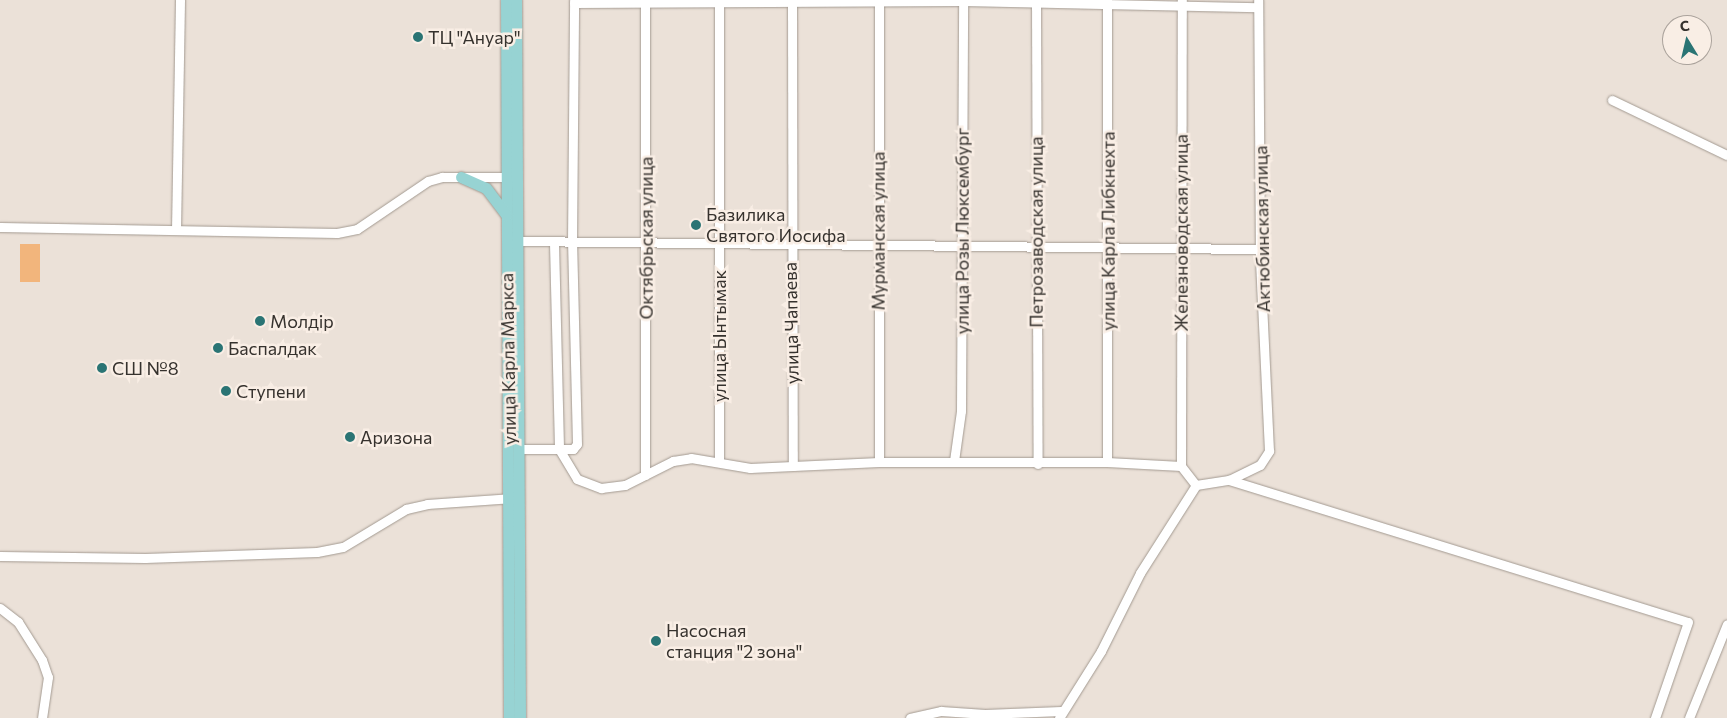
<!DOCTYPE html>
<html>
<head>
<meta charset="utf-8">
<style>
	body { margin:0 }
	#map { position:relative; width:1727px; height:718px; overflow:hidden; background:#ebe1d8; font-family:Commissioner,sans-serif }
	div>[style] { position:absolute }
	.green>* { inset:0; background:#f2b57c; transform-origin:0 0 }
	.roads { filter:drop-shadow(0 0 1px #a39a91) drop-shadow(0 0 1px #a39a91) }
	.minor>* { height:9px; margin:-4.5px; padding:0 4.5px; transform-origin:4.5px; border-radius:4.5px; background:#fff }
	.major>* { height:11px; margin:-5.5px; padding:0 5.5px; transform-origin:5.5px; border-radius:5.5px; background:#97d3d3 }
	.dots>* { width:14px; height:14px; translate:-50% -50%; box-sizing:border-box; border:2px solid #f9eee5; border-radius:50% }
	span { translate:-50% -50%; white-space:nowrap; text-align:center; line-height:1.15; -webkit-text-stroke:5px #f9eee5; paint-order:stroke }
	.poi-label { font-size:18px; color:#36322e }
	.left { translate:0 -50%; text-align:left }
	.street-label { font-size:18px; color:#36322e }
	.north { position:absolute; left:1662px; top:15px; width:50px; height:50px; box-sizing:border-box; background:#f9eee5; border:1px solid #aba39c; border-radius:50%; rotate:351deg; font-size:14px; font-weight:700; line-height:20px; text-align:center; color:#36322e }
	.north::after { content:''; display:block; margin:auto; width:18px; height:22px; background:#2a7474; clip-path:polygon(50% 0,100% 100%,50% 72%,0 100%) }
</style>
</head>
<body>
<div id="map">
	<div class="green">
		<i style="left:20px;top:244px;width:20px;height:38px"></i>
	</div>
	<div class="roads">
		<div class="minor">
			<i style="left:645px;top:0;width:475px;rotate:90deg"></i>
			<i style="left:792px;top:0;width:466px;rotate:89.9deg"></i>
			<i style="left:879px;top:0;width:462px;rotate:90deg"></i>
			<i style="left:1036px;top:0;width:464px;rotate:89.8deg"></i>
			<i style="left:719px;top:1px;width:460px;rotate:90deg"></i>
			<i style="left:574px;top:3px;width:389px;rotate:-0.3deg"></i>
			<i style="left:963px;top:1px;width:295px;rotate:1.2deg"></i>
			<i style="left:1612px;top:100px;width:127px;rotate:25.6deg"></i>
			<i style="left:0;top:227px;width:337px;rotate:1deg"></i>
			<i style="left:337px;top:233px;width:20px;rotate:-11deg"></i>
			<i style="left:357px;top:229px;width:86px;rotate:-34.1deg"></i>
			<i style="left:428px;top:181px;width:15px;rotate:-16deg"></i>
			<i style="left:442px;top:177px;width:69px"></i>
			<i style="left:176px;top:230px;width:230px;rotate:-89deg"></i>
			<i style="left:517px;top:241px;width:744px;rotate:0.62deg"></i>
			<i style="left:554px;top:243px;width:206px;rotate:88.6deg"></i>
			<i style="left:559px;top:449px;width:35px;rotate:59deg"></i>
			<i style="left:577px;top:479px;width:26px;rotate:21deg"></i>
			<i style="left:601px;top:488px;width:24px;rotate:-7deg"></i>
			<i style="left:625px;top:485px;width:54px;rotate:-26.6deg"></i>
			<i style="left:673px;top:461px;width:18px;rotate:-9deg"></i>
			<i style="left:691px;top:458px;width:60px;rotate:9.6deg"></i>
			<i style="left:750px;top:468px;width:129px;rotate:-2.7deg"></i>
			<i style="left:879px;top:462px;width:228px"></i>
			<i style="left:1107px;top:462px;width:74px;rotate:3.1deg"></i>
			<i style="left:1181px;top:466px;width:24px;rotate:52deg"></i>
			<i style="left:1196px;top:485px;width:33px;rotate:-9deg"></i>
			<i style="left:1229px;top:480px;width:34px;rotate:-26deg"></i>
			<i style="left:1260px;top:465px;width:17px;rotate:-57deg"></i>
			<i style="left:1269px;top:451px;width:191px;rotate:-92.7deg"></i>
			<i style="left:1260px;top:260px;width:260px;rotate:-90.4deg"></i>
			<i style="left:519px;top:449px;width:54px"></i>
			<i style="left:573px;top:449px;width:6px;rotate:-51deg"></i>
			<i style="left:577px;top:444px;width:201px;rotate:-91.4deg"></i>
			<i style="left:572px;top:243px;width:243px;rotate:-89.5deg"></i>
			<i style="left:954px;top:461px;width:50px;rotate:-82deg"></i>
			<i style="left:961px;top:411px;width:411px;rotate:-89.7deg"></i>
			<i style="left:1107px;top:462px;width:462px;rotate:-90deg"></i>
			<i style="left:1181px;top:466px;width:466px;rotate:-89.9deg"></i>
			<i style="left:1229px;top:480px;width:480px;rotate:17.2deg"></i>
			<i style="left:1688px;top:622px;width:102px;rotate:109deg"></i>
			<i style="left:0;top:556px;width:145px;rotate:0.8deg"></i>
			<i style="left:145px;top:558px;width:172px;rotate:-2deg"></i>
			<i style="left:317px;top:552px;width:26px;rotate:-11deg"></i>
			<i style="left:343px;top:547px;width:74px;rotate:-31.1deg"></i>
			<i style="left:406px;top:509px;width:22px;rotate:-13deg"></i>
			<i style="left:427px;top:504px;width:86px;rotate:-4deg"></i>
			<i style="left:0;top:608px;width:23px;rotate:38deg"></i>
			<i style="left:18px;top:622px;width:45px;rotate:57.7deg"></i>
			<i style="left:42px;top:660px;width:18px;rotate:71deg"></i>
			<i style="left:48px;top:677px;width:41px;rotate:98.3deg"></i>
			<i style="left:910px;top:718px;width:32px;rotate:-13deg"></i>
			<i style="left:941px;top:711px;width:44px;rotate:3.9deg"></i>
			<i style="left:985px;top:714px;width:76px;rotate:-2.3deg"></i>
			<i style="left:1059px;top:718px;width:79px;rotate:-57.9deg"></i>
			<i style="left:1101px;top:651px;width:87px;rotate:-63.4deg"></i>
			<i style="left:1140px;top:573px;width:104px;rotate:-57.5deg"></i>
			<i style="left:1689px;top:718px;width:101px;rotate:-68deg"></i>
		</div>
		<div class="major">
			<i style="left:506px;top:0;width:718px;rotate:89.76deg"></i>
			<i style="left:516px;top:0;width:718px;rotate:89.68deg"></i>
			<i style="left:461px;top:177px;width:27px;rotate:24deg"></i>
			<i style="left:486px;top:188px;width:34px;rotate:53deg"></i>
		</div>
	</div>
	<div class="dots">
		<i style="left:418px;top:37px;background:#2a7474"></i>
		<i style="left:696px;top:225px;background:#2a7474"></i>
		<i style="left:260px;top:321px;background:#2a7474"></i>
		<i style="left:218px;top:348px;background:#2a7474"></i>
		<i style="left:102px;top:368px;background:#2a7474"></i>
		<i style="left:226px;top:391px;background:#2a7474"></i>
		<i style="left:350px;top:437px;background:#2a7474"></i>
		<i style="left:656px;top:641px;background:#2a7474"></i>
	</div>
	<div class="poi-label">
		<span class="left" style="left:428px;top:37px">ТЦ "Ануар"</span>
		<span class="left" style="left:706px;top:225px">Базилика<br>Святого Иосифа</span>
		<span class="left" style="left:270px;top:321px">Молдiр</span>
		<span class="left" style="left:228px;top:348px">Баспалдак</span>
		<span class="left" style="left:112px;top:368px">СШ №8</span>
		<span class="left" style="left:236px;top:391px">Ступени</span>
		<span class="left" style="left:360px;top:437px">Аризона</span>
		<span class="left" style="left:666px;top:641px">Насосная<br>станция "2 зона"</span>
	</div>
	<div class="street-label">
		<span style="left:1262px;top:229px;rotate:-91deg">Актюбинская улица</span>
		<span style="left:878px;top:231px;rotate:-90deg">Мурманская улица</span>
		<span style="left:962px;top:231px;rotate:-90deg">улица Розы Люксембург</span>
		<span style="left:1108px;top:231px;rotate:-90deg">улица Карла Либкнехта</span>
		<span style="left:1036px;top:232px;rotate:-90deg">Петрозаводская улица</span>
		<span style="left:1181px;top:233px;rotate:-90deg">Железноводская улица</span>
		<span style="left:646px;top:238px;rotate:-90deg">Октябрьская улица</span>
		<span style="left:791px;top:323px;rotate:-91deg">улица Чапаева</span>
		<span style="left:719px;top:336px;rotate:-90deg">улица Ынтымак</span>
		<span style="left:508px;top:359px;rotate:-91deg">улица Карла Маркса</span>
	</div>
	<div class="north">С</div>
</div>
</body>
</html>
